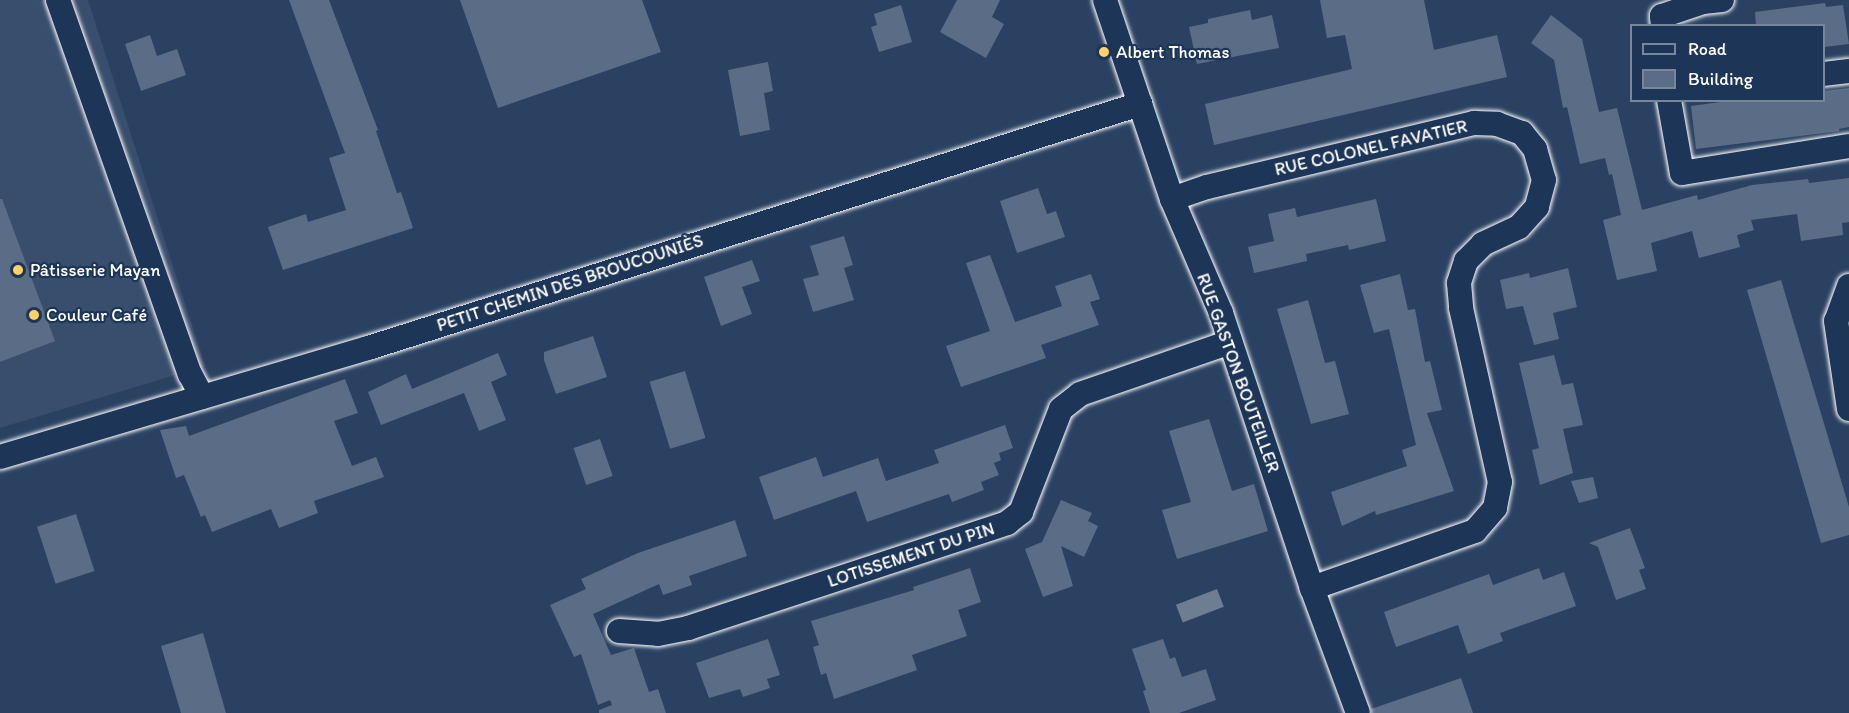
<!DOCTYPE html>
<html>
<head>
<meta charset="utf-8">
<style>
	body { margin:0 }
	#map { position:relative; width:1849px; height:713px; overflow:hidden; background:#2a4161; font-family:Itim,sans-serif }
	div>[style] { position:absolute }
	.built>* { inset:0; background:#394e6c }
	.water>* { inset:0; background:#6d7d92; transform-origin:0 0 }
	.building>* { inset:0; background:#5b6c86; transform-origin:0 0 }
	.roads { filter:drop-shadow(0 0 2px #fff) drop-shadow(0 0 2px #fff) }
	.minor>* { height:24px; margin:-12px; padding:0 12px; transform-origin:12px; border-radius:12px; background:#1d3557 }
	.dots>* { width:16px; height:16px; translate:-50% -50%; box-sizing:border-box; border:3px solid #1d3557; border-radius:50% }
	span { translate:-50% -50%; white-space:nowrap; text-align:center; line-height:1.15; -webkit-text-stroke:4.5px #1d3557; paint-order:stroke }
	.poi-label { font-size:18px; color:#fff }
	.left { translate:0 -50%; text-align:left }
	.street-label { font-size:18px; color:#fff }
	.legend { position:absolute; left:1630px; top:24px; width:195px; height:78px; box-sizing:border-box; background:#1d3557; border:2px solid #77869a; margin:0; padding:8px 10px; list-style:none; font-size:18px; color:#fff }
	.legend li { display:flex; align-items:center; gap:12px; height:30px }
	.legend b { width:30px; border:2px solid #77869a }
</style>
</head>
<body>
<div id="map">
	<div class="built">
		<i style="clip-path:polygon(0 0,88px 0,205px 366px,0 428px)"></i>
	</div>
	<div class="water">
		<i style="left:1217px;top:589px;width:19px;height:44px;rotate:69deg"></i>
	</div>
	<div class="building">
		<i style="clip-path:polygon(289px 0,329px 0,378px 130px,376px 131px,397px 193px,401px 192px,413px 228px,283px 270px,268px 227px,306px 214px,308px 222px,346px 210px,329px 158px,345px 153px)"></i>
		<i style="clip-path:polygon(460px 0,642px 0,661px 52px,498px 108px)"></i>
		<i style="clip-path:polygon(957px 0,1000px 0,992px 17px,1004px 24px,986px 58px,940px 32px)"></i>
		<i style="clip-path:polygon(1320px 0,1424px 0,1434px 50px,1497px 35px,1507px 77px,1214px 145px,1205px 104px,1352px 69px,1345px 35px,1327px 38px)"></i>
		<i style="clip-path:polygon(1825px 3px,1826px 7px,1843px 5px,1849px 44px,1824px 47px,1824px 26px,1756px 26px,1755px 12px)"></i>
		<i style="clip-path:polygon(901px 5px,912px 42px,879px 52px,871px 27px,877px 25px,874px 14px)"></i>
		<i style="clip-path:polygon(1250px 10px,1252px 20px,1272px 15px,1279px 48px,1197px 64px,1189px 27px,1208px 23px,1208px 19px)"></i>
		<i style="clip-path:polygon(1551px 15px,1582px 39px,1599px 112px,1617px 108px,1642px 210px,1697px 195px,1698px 200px,1752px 185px,1808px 179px,1809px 183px,1849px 178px,1849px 222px,1842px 223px,1843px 235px,1801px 241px,1797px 214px,1751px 220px,1754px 230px,1737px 235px,1740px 247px,1699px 258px,1692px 231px,1651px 243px,1657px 271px,1617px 280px,1603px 220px,1621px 215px,1612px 174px,1609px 175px,1605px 158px,1580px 164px,1567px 107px,1563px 108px,1554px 60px,1531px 43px)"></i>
		<i style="clip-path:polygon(150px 35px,157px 56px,177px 49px,186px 75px,141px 91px,125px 44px)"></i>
		<i style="clip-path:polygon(768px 62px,773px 91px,764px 93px,770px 130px,740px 136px,728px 70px)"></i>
		<i style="clip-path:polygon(1849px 88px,1849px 127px,1839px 129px,1839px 131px,1696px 149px,1691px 106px,1736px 100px,1824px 100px,1824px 91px)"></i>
		<i style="clip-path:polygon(1038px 188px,1047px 214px,1056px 211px,1065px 237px,1017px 253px,1000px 201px)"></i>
		<i style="clip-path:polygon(0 199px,2px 199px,55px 341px,0 362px)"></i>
		<i style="clip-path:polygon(1376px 199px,1386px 241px,1349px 250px,1348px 245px,1306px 254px,1307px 261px,1254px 273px,1248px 247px,1274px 241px,1268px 214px,1295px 208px,1297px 217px)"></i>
		<i style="clip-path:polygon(844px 236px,853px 265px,844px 268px,854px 300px,813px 312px,803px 279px,819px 275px,810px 246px)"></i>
		<i style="clip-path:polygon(990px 255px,1015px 322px,1062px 306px,1055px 286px,1091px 274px,1100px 299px,1090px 302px,1099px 325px,1041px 345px,1046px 358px,961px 387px,946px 346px,990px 331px,966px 263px)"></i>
		<i style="clip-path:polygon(752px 260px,760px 281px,742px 287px,752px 314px,721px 326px,704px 277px)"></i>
		<i style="clip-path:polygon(1568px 268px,1577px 307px,1553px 313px,1559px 339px,1534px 345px,1523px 306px,1506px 309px,1500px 280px,1529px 273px,1530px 278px)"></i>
		<i style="clip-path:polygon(1400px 274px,1408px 310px,1415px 309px,1425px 362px,1430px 361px,1442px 410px,1427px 413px,1454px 491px,1376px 515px,1375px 511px,1342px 526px,1331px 492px,1407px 466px,1402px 450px,1416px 445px,1389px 329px,1374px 333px,1360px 285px)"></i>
		<i style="clip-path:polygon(1781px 280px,1849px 507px,1849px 535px,1821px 543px,1747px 290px)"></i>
		<i style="clip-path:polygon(1308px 300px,1325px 363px,1335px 361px,1349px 414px,1311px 424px,1277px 309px)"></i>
		<i style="clip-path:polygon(593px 336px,607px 377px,556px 394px,544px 360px,544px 352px)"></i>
		<i style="clip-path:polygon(498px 353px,507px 375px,491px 382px,506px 420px,479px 431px,464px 393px,381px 425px,368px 392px,406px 374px,412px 389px)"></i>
		<i style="clip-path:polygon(1554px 355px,1562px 385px,1573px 383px,1583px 425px,1563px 429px,1573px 473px,1540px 485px,1532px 450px,1539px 448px,1519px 363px)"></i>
		<i style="left:685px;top:371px;width:70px;height:37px;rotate:73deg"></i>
		<i style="clip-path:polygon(345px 379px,358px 413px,334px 421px,352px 466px,376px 457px,384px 477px,314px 501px,318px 513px,279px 528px,271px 509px,212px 532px,205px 515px,201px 517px,184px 475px,176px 478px,160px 430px,186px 426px,189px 436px)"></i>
		<i style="clip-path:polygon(1209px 419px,1232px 491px,1254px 484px,1268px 531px,1177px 559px,1162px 510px,1191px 502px,1169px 431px)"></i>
		<i style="clip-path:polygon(1005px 425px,1013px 448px,999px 453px,1001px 460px,994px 463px,999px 475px,981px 482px,984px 490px,952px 502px,949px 494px,867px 522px,856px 491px,774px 520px,759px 477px,816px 457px,823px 477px,878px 458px,886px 481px,939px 463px,934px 450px)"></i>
		<i style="left:600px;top:439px;width:39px;height:28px;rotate:71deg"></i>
		<i style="clip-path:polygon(1593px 477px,1598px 498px,1579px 503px,1571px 481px)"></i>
		<i style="clip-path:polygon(1061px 500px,1092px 513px,1088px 521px,1098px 526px,1084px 557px,1061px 546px,1073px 586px,1043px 597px,1025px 549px,1042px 542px)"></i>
		<i style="left:76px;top:514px;width:60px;height:41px;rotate:72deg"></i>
		<i style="clip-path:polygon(735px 520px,747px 556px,689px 576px,692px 585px,663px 595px,659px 584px,593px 614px,611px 655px,634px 648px,649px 692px,658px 689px,666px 713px,599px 713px,599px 710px,612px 705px,610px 700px,598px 705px,581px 654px,574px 657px,550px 605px,586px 589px,581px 579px,638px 553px)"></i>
		<i style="clip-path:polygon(1630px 528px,1645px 568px,1639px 570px,1646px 589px,1616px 600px,1598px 547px,1589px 543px)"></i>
		<i style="clip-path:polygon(970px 568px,981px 602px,958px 610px,967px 636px,912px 655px,917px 670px,834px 699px,826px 673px,821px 675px,813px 647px,819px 645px,811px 621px,914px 590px,913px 587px)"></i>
		<i style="clip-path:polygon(1539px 568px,1543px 580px,1564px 572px,1576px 606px,1500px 633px,1503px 641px,1468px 654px,1458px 625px,1396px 647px,1384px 612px,1489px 574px,1493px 585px)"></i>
		<i style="clip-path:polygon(203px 633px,226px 713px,181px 713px,161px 646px)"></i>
		<i style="clip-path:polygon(768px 639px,780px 675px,767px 679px,770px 688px,743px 697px,740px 689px,709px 698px,696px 663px)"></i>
		<i style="clip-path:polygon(1163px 639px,1170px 659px,1175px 657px,1182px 677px,1206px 669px,1216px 700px,1179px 713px,1150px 713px,1143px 691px,1146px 690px,1132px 649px)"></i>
		<i style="clip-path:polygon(1461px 678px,1473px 713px,1372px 713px,1371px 709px)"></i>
	</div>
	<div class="roads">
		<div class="minor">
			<i style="left:58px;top:0;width:397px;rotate:70.6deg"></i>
			<i style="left:190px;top:374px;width:26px;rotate:62deg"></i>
			<i style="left:1105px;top:0;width:210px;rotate:71.4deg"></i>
			<i style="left:1172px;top:199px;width:124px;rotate:66.7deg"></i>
			<i style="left:1221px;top:313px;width:290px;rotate:71.7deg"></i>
			<i style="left:1312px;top:588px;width:133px;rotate:69.8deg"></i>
			<i style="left:1663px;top:26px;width:10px;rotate:-96deg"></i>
			<i style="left:1662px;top:16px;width:43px;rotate:-18.9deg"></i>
			<i style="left:1703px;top:2px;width:19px;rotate:-6deg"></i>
			<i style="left:1824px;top:74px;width:25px;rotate:-7deg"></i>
			<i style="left:1669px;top:100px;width:74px;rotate:79.9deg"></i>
			<i style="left:1682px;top:173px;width:169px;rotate:-9.2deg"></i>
			<i style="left:1172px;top:199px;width:37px;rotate:-19deg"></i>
			<i style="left:1207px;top:187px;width:275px;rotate:-13.5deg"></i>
			<i style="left:1474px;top:123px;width:23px;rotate:2deg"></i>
			<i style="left:1497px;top:124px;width:27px;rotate:20deg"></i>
			<i style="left:1522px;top:133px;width:21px;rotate:51deg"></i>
			<i style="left:1535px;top:149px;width:32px;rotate:74deg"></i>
			<i style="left:1544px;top:180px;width:28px;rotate:105deg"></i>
			<i style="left:1537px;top:207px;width:27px;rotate:132deg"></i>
			<i style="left:1519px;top:227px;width:40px;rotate:155deg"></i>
			<i style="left:1483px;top:244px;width:24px;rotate:135deg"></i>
			<i style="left:1466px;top:261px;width:23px;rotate:108deg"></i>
			<i style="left:1459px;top:283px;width:25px;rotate:85deg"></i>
			<i style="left:1461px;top:308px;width:178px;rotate:77.4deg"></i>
			<i style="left:1500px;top:482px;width:26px;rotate:101deg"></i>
			<i style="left:1495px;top:508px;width:30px;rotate:131deg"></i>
			<i style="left:1475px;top:531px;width:173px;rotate:160.7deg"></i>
			<i style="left:1849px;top:286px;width:37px;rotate:110deg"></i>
			<i style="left:1836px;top:321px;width:89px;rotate:81.6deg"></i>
			<i style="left:0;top:457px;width:384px;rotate:-16.5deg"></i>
			<i style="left:368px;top:348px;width:810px;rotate:-17.54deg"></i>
			<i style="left:619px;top:631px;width:39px;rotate:4deg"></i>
			<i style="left:658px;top:634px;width:31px;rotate:-11deg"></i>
			<i style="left:688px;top:628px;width:336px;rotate:-18.2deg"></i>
			<i style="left:1007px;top:523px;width:18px;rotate:-38deg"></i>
			<i style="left:1021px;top:512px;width:110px;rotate:-68.8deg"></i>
			<i style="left:1061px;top:409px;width:24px;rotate:-38deg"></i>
			<i style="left:1080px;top:394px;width:159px;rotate:-19.1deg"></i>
		</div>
	</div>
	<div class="dots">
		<i style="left:1104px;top:52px;background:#ffd166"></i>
		<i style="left:18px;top:270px;background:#ffd166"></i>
		<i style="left:34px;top:315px;background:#ffd166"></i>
	</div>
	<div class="poi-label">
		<span class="left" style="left:1116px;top:52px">Albert Thomas</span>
		<span class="left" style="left:30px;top:270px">Pâtisserie Mayan</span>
		<span class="left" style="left:46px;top:315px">Couleur Café</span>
	</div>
	<div class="street-label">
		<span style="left:1371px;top:148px;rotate:-13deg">RUE COLONEL FAVATIER</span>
		<span style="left:570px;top:283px;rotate:-18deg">PETIT CHEMIN DES BROUCOUNIÈS</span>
		<span style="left:1238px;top:373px;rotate:70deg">RUE GASTON BOUTEILLER</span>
		<span style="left:911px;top:555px;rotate:-18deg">LOTISSEMENT DU PIN</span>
	</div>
	<ul class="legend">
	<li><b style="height:8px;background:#1d3557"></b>Road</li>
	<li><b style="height:16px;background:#5b6c86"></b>Building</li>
	</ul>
</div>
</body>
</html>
